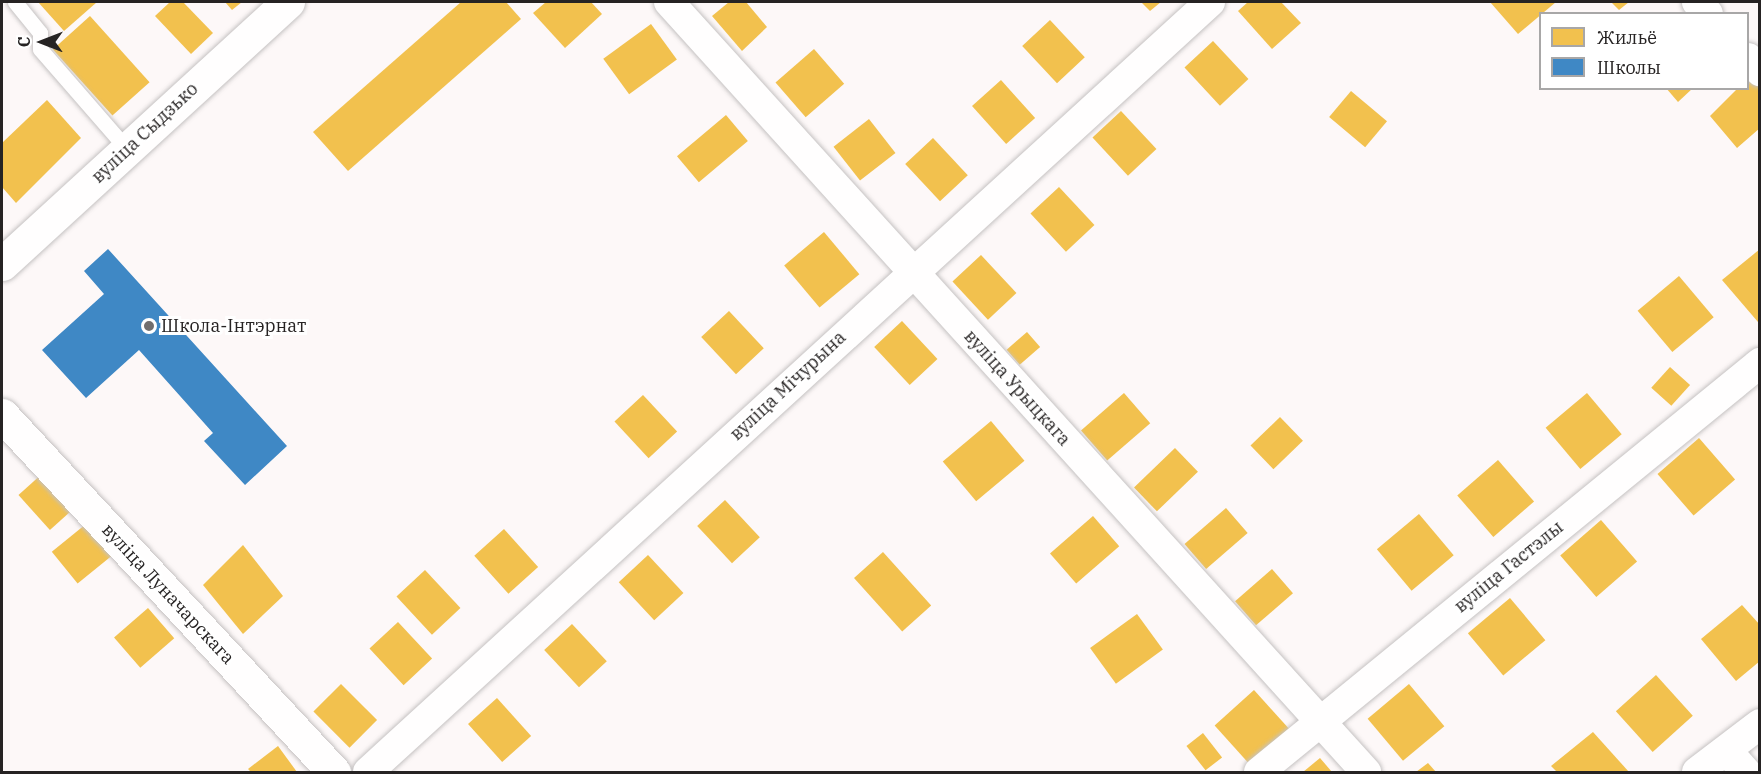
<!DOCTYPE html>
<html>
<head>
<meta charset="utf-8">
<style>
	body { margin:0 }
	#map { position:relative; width:1761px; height:774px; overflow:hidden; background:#fdf8f8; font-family:"IBM Plex Serif",serif }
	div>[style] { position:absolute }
	.homes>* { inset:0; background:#f2c14e; transform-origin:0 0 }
	.schools>* { inset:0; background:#3f88c5 }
	.roads { filter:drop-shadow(0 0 2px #c5c2c2) drop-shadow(0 0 2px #c5c2c2) }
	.service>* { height:15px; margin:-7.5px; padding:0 7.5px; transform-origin:7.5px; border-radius:7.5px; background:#fffefe }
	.minor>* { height:30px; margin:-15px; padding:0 15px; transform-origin:15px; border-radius:15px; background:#fffefe }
	.tertiary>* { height:33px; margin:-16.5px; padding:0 16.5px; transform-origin:16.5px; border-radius:16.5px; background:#fffefe }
	.dots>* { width:16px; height:16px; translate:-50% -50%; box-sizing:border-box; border:3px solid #fff; border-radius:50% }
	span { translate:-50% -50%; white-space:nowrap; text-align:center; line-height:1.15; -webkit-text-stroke:6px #fff; paint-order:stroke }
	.street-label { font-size:18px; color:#262323 }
	.poi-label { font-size:18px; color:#262323 }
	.left { translate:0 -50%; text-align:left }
	.frame { position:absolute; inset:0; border:3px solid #262323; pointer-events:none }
	.legend { position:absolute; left:1539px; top:12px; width:210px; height:78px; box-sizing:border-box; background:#fff; border:2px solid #a8a7a7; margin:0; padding:8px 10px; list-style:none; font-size:18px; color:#262323 }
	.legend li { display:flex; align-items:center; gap:12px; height:30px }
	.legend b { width:30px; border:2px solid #a8a7a7 }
	.north { position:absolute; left:12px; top:12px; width:60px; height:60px; -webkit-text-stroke:4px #fff; paint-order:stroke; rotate:270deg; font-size:16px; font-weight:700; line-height:24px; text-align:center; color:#262323 }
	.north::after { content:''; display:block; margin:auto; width:21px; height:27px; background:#262323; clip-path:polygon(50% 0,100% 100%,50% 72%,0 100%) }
</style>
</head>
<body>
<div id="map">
	<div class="homes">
		<i style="clip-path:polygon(38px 2px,97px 2px,64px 31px)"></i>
		<i style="clip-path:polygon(170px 2px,183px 2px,213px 33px,191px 54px,155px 16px)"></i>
		<i style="clip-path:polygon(225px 2px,242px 2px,232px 10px)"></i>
		<i style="clip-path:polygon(461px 2px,506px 2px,521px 19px,348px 171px,313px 132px)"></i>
		<i style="clip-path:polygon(546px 2px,591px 2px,602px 14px,565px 48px,533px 13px)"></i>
		<i style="clip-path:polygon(729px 2px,746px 2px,767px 27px,742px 51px,712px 16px)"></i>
		<i style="clip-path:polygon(1141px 2px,1161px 2px,1150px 11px)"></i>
		<i style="clip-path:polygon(1248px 2px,1281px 2px,1301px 23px,1272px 49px,1238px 11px)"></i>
		<i style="clip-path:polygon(1490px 2px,1556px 2px,1518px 34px)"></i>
		<i style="clip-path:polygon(1611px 2px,1629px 2px,1619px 10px)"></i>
		<i style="left:90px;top:16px;width:89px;height:50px;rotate:48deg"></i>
		<i style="left:1050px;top:20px;width:51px;height:38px;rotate:47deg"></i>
		<i style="left:651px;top:24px;width:44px;height:59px;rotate:54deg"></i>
		<i style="left:1213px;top:41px;width:52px;height:39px;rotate:47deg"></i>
		<i style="left:814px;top:49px;width:46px;height:51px;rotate:49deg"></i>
		<i style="clip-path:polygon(1751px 76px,1760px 85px,1760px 128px,1737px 148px,1710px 116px,1738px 88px,1748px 88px)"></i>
		<i style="left:1001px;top:80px;width:51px;height:39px;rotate:48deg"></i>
		<i style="clip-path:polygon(1666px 88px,1693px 88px,1678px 102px)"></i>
		<i style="left:1351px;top:91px;width:47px;height:34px;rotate:40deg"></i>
		<i style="clip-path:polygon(47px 100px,81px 138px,16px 203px,2px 187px,2px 143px)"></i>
		<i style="left:1121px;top:111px;width:52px;height:39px;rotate:47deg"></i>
		<i style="left:726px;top:115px;width:34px;height:64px;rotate:50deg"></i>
		<i style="left:869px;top:119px;width:43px;height:45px;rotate:52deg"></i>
		<i style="left:933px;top:138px;width:51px;height:38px;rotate:47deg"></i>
		<i style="left:1059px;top:187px;width:52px;height:39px;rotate:47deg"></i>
		<i style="left:824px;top:232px;width:55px;height:52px;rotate:50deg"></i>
		<i style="clip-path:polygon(1760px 249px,1760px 320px,1758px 322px,1722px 280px)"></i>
		<i style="left:981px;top:255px;width:52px;height:39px;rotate:47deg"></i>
		<i style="left:1679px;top:276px;width:54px;height:54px;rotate:50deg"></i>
		<i style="left:729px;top:311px;width:51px;height:38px;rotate:47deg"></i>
		<i style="left:902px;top:321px;width:52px;height:38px;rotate:47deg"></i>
		<i style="left:1027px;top:332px;width:20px;height:27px;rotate:49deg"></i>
		<i style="left:1670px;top:367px;width:27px;height:28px;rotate:42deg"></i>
		<i style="left:1124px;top:393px;width:40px;height:57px;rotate:49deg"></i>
		<i style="left:1587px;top:393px;width:54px;height:54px;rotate:50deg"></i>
		<i style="left:643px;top:395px;width:50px;height:39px;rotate:47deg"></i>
		<i style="left:1280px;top:417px;width:33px;height:41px;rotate:46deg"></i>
		<i style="left:991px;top:421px;width:52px;height:63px;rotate:50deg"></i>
		<i style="left:1699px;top:438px;width:55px;height:55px;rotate:49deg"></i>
		<i style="left:1175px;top:448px;width:33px;height:57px;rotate:46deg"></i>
		<i style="left:1498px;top:460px;width:55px;height:54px;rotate:49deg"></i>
		<i style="left:43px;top:473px;width:47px;height:33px;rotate:48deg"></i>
		<i style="left:725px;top:500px;width:51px;height:38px;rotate:47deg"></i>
		<i style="left:1226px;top:508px;width:33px;height:55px;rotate:49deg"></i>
		<i style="left:1419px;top:514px;width:54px;height:55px;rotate:50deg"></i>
		<i style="left:1093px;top:516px;width:40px;height:57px;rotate:49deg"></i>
		<i style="left:1601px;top:520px;width:55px;height:54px;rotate:49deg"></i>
		<i style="left:86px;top:524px;width:41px;height:44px;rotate:51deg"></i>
		<i style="left:504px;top:529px;width:51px;height:40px;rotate:48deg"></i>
		<i style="clip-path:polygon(243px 545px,283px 596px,243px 634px,203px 585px)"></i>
		<i style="left:883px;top:552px;width:72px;height:39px;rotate:48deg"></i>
		<i style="left:648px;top:555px;width:52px;height:40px;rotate:47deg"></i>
		<i style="left:1272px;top:569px;width:32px;height:49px;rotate:49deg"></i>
		<i style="left:425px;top:570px;width:52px;height:39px;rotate:47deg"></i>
		<i style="left:1510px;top:598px;width:55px;height:55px;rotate:50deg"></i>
		<i style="clip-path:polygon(1742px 605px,1760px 625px,1760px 661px,1736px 681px,1701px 639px)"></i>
		<i style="left:148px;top:608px;width:40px;height:45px;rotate:49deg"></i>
		<i style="left:1137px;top:614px;width:44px;height:58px;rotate:54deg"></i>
		<i style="left:398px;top:622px;width:50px;height:39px;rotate:47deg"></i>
		<i style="left:572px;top:624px;width:51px;height:38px;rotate:47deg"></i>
		<i style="left:1656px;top:675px;width:55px;height:54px;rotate:48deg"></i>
		<i style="left:341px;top:684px;width:51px;height:39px;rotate:45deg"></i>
		<i style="left:1409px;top:684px;width:55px;height:54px;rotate:50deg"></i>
		<i style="left:1254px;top:690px;width:55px;height:53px;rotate:48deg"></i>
		<i style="left:497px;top:698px;width:51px;height:39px;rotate:48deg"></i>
		<i style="clip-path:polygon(1593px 732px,1629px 772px,1557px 772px,1551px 766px)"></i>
		<i style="left:1203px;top:733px;width:31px;height:21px;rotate:52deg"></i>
		<i style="clip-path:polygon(278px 746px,297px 772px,251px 772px,248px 769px)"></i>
		<i style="clip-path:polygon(1320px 758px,1332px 772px,1303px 772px)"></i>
		<i style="clip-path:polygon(1428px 763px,1436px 772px,1416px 772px)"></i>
	</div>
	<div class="schools">
		<i style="clip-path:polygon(108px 249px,287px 446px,245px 485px,204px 441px,213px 433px,139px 350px,86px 398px,42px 350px,104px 294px,84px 271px)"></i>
	</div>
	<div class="roads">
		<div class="service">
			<i style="left:15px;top:2px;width:40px;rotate:51deg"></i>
			<i style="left:40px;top:33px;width:16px;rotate:90deg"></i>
			<i style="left:40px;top:49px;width:133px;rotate:49deg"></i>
		</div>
		<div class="minor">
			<i style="left:669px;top:2px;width:1039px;rotate:47.85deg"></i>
			<i style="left:1697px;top:2px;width:16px;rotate:47deg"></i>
			<i style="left:1748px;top:58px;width:18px;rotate:47deg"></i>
			<i style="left:1727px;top:751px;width:28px;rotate:48deg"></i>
			<i style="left:368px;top:772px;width:1141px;rotate:-42.44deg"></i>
			<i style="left:1259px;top:772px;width:647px;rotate:-39.23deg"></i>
			<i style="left:1697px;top:772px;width:79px;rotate:-37.3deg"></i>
		</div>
		<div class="tertiary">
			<i style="left:2px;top:264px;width:388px;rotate:-42.5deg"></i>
			<i style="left:2px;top:415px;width:488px;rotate:47.1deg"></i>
		</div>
	</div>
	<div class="dots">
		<i style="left:149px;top:326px;background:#716e6e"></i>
	</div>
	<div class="street-label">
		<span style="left:145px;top:133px;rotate:-43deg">вуліца Сыдзько</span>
		<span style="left:788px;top:386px;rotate:-43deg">вуліца Мічурына</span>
		<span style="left:1017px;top:388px;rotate:48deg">вуліца Урыцкага</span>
		<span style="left:1509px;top:567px;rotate:-39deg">вуліца Гастэлы</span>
		<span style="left:168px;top:594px;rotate:47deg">вуліца Луначарскага</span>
	</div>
	<div class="poi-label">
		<span class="left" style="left:161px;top:326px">Школа-Інтэрнат</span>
	</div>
	<div class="frame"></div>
	<ul class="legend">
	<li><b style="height:16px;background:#f2c14e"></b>Жильё</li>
	<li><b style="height:16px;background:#3f88c5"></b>Школы</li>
	</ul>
	<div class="north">С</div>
</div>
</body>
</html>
